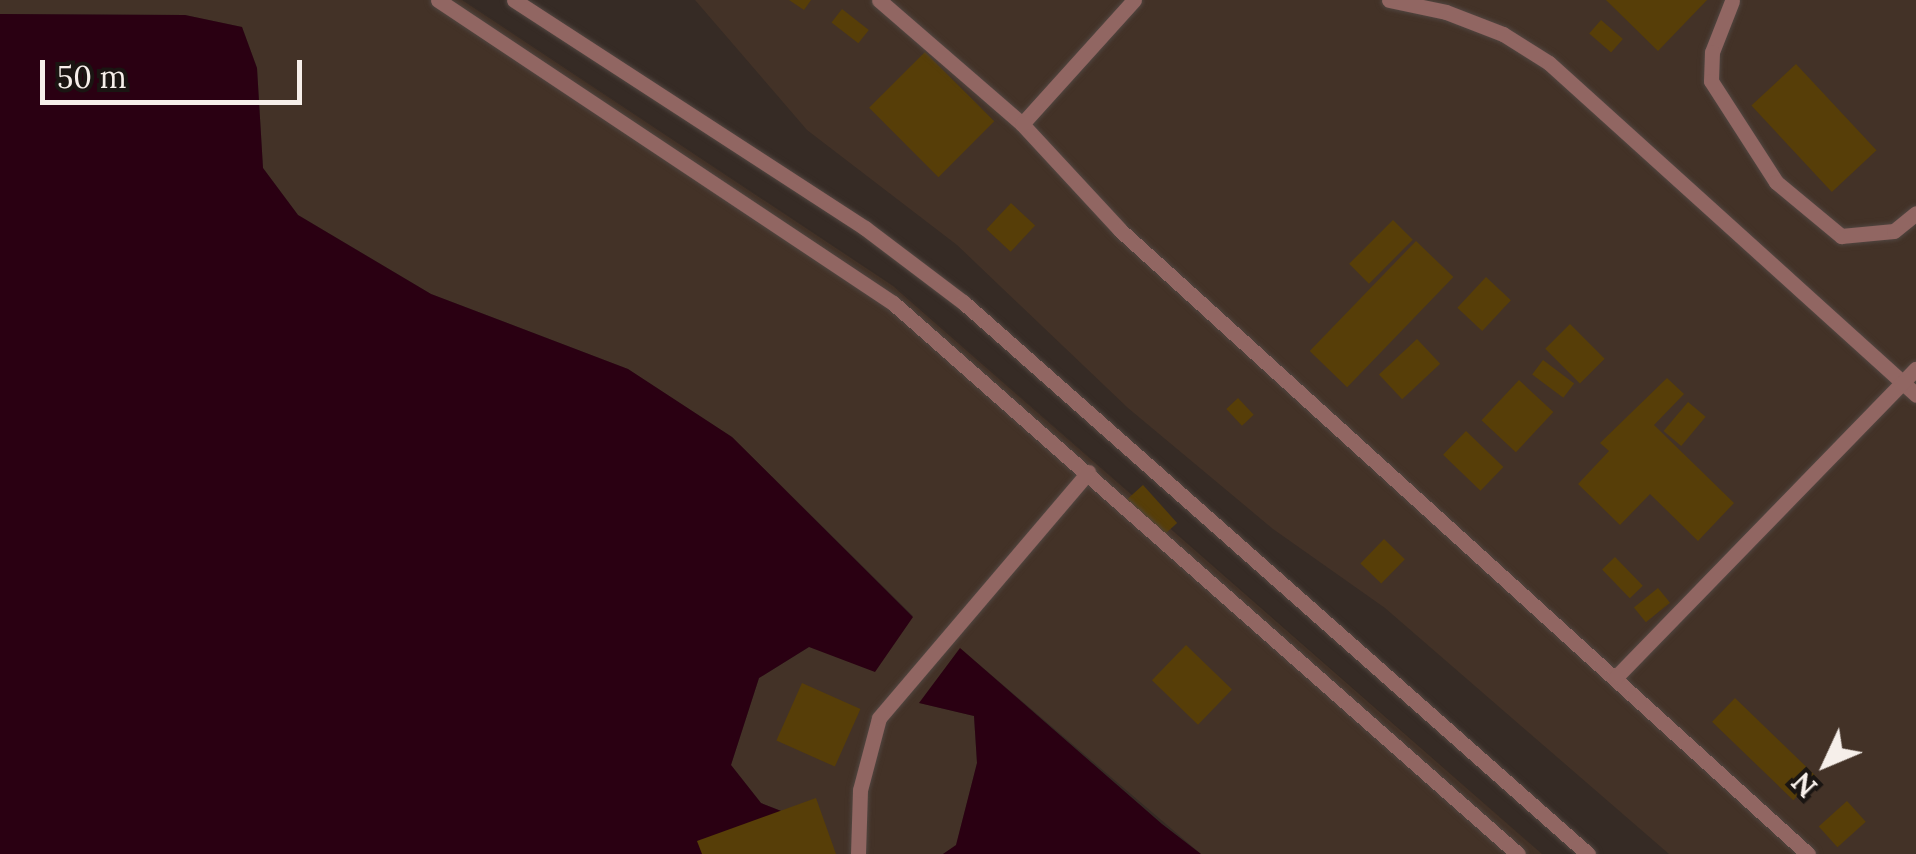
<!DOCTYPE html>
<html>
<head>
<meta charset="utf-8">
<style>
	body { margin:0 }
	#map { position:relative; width:1916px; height:854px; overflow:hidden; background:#362b25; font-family:Lora,serif }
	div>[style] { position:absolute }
	.built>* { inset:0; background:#433227 }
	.water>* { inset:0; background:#2a0012 }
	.building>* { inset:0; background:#573e08; transform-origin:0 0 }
	.roads { filter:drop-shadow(0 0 2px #514641) drop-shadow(0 0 2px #514641) }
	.lane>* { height:15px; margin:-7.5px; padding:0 7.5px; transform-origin:7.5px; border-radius:7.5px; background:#916662 }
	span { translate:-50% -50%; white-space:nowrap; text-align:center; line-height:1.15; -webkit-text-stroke:8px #1a1512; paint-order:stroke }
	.north { position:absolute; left:1776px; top:714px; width:100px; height:100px; -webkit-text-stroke:8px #1a1512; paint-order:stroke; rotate:226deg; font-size:28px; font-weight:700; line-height:40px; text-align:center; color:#f6efea }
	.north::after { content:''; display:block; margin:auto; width:35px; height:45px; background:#f6efea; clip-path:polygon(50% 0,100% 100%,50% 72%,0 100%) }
	.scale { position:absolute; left:40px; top:60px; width:262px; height:45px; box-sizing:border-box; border:5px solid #f6efea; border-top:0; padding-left:12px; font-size:30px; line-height:35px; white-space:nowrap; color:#f6efea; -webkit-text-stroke:8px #1a1512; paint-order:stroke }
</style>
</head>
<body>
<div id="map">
	<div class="built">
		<i style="clip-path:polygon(0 0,462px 0,893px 286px,1542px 854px,1201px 854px,961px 649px,920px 703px,974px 716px,977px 763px,956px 846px,943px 854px,819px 854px,817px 825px,761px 803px,731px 765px,759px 678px,809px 647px,913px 616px,732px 437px,628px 369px,431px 294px,298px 215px,263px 168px,257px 68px,242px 27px,185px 15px,0 14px)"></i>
		<i style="clip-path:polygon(695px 0,1916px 0,1916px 854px,1669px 854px,1385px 608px,1273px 529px,1128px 408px,957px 245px,807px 130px)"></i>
	</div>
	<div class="water">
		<i style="clip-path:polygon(0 14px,185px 15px,242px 27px,257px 68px,263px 168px,298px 215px,431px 294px,628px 369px,732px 437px,913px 617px,875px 672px,809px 647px,759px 678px,731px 765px,761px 803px,817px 825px,819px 854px,0 854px)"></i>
		<i style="clip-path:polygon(960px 648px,1162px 824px,1201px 854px,943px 854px,956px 845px,977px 763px,974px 716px,919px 703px)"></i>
	</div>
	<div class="building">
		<i style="clip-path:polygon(789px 0,811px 0,804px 10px)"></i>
		<i style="clip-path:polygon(1606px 0,1707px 0,1658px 51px)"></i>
		<i style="left:842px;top:9px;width:34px;height:17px;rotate:38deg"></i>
		<i style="left:1601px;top:20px;width:29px;height:18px;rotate:41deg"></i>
		<i style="left:925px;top:52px;width:98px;height:79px;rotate:45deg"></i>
		<i style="left:1796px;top:64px;width:118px;height:61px;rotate:47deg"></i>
		<i style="left:1011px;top:203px;width:33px;height:36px;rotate:43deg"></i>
		<i style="left:1393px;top:220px;width:28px;height:62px;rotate:45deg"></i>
		<i style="left:1416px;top:241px;width:52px;height:153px;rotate:44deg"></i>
		<i style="left:1486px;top:277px;width:34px;height:42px;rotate:43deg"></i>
		<i style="left:1570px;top:324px;width:49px;height:35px;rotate:45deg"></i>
		<i style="left:1417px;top:339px;width:34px;height:52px;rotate:47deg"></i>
		<i style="left:1543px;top:360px;width:39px;height:18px;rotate:37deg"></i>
		<i style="clip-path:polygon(1667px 378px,1684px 394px,1654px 425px,1734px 503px,1698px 541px,1650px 494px,1620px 525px,1578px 484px,1609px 451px,1600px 443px)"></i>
		<i style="left:1519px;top:380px;width:47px;height:55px;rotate:43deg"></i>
		<i style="left:1238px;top:398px;width:23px;height:16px;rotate:47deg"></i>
		<i style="left:1688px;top:402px;width:23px;height:38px;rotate:40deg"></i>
		<i style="left:1466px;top:431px;width:52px;height:33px;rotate:44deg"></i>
		<i style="left:1143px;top:485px;width:51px;height:25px;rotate:48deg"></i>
		<i style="left:1384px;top:539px;width:29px;height:34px;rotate:44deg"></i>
		<i style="left:1615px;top:557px;width:40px;height:18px;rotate:46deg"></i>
		<i style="left:1658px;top:588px;width:19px;height:31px;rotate:51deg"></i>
		<i style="left:1186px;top:645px;width:64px;height:49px;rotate:44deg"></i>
		<i style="left:802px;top:683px;width:64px;height:63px;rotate:24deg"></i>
		<i style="left:1735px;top:698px;width:113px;height:33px;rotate:44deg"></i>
		<i style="clip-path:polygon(816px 798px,836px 854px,702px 854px,697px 841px)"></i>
		<i style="left:1847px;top:801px;width:28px;height:38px;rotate:48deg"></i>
	</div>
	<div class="roads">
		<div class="lane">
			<i style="left:438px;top:0;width:547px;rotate:33.66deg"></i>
			<i style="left:893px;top:303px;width:833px;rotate:41.4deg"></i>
			<i style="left:514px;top:0;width:419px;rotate:33deg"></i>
			<i style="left:865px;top:228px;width:123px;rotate:37.1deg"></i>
			<i style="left:963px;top:302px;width:834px;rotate:41.45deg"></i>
			<i style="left:879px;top:0;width:189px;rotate:40.9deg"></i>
			<i style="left:1022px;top:124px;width:144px;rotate:47.2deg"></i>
			<i style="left:1120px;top:230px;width:929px;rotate:42.21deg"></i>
			<i style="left:1389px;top:0;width:58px;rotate:11.9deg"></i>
			<i style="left:1446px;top:12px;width:61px;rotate:21.1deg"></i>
			<i style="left:1503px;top:34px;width:54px;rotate:32.2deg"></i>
			<i style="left:1549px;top:63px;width:495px;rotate:42.1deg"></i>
			<i style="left:1732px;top:1px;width:55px;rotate:111.4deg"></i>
			<i style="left:1712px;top:52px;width:29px;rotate:92deg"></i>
			<i style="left:1711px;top:81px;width:120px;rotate:57.2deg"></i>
			<i style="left:1776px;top:182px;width:85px;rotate:39.7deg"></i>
			<i style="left:1841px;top:236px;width:53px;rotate:-5.4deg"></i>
			<i style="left:1894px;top:231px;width:28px;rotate:-39deg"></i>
			<i style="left:1022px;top:124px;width:167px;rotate:-47.9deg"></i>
			<i style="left:1616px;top:677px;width:430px;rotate:-45.8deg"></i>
			<i style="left:858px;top:854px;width:64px;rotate:-88.2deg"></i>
			<i style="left:860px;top:790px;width:74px;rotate:-75.2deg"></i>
			<i style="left:879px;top:718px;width:323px;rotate:-49.6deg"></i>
		</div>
	</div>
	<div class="north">N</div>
	<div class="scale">50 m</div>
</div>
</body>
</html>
